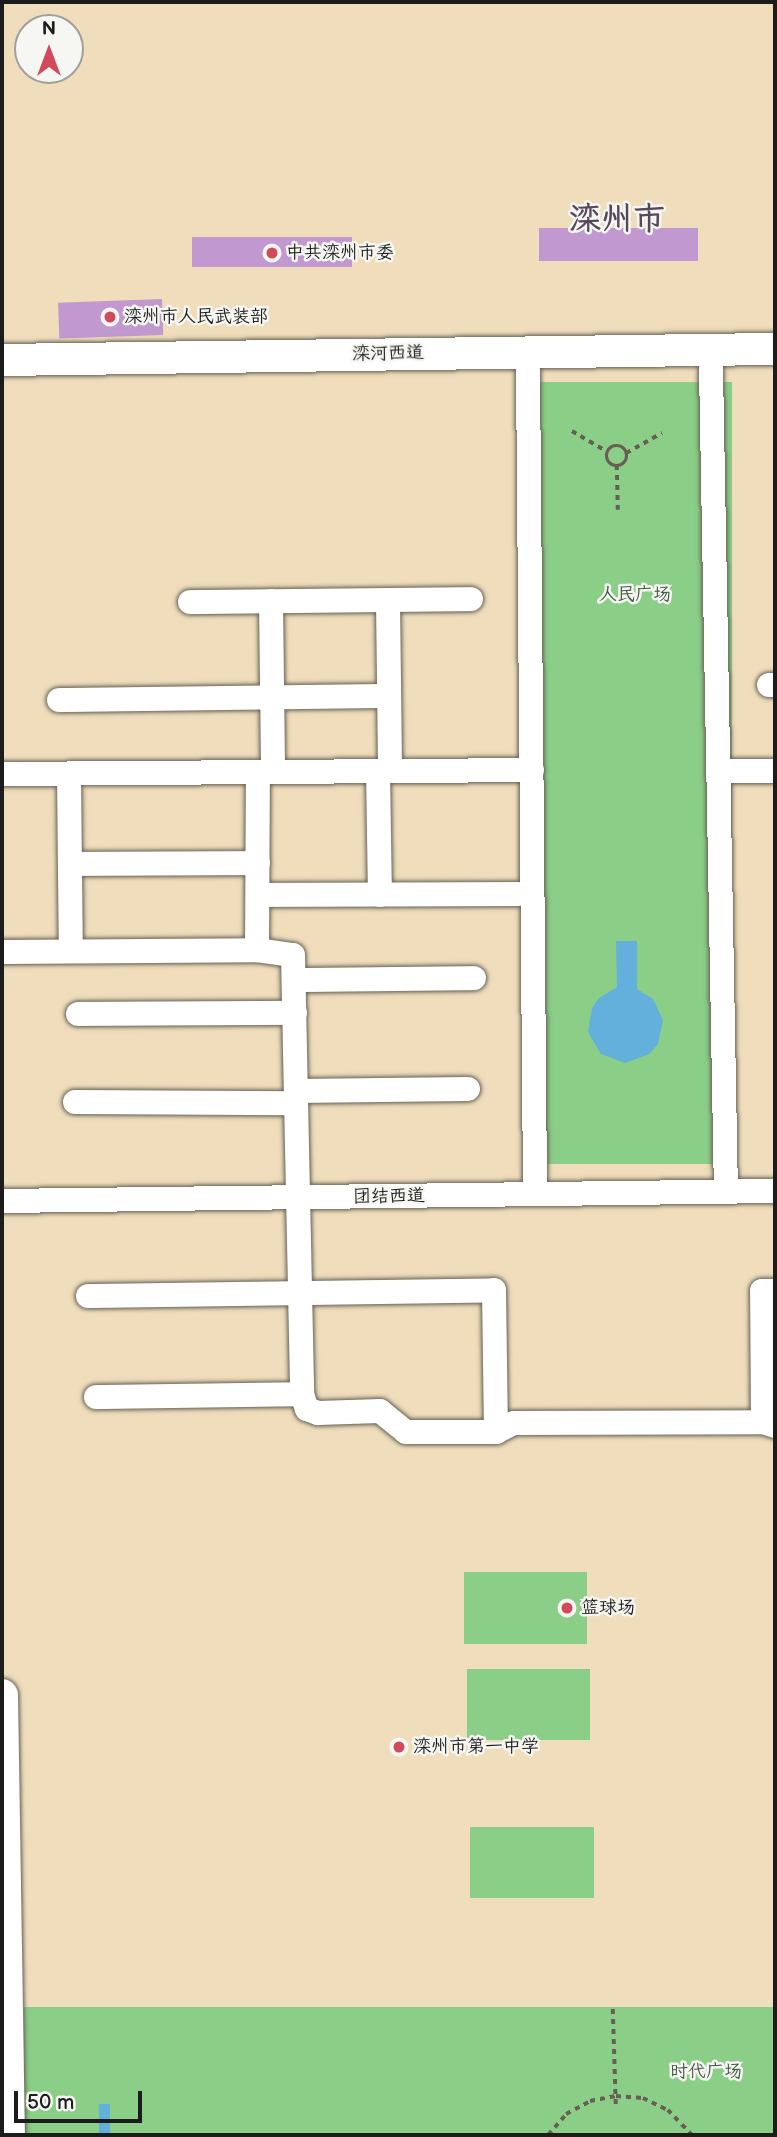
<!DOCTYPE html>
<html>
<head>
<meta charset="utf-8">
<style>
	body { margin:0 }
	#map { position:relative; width:777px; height:2137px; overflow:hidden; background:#efddbc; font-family:"Balsamiq Sans","LXGW WenKai TC",sans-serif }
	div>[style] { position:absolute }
	.green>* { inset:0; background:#8ace88; transform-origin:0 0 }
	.water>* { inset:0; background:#62b0db; transform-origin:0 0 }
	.building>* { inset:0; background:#c198d0; transform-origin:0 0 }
	.path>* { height:3.5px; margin-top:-1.75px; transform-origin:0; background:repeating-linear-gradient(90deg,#666054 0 5px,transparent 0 10px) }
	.path>.ring { margin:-1.75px; padding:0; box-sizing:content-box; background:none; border:3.5px solid #666054; border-radius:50% }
	.roads { filter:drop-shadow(0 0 2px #666054) drop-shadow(0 0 2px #666054) }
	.minor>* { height:24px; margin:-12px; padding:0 12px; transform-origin:12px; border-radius:12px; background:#fff }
	.major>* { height:32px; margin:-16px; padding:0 16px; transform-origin:16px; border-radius:16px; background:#fff }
	.dots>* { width:19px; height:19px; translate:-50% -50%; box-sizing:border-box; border:4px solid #f6f6f2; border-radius:50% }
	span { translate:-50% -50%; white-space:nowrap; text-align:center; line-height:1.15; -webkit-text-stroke:5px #f6f6f2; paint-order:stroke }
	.poi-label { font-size:18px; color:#1c1c1c }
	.left { translate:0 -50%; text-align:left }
	.street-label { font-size:18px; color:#1c1c1c }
	.park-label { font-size:18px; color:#425a42 }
	.town-label { font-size:32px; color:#56475b; font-weight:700 }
	.frame { position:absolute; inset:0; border:4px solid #1c1c1c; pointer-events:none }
	.north { position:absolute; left:14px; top:14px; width:70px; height:70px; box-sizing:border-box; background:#f6f6f2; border:2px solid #9f9f9c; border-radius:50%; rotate:0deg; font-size:19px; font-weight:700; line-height:28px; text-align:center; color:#1c1c1c }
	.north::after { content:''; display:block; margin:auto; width:24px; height:32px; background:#d1495b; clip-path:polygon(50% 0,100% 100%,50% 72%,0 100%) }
	.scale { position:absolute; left:14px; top:2091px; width:128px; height:32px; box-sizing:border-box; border:4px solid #1c1c1c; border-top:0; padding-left:9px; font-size:21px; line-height:24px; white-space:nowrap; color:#1c1c1c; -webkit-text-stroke:5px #f6f6f2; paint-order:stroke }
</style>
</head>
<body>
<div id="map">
	<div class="green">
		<i style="left:732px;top:382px;width:782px;height:197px;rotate:90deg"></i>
		<i style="left:464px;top:1572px;width:123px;height:72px"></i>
		<i style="left:467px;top:1669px;width:123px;height:71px"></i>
		<i style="left:470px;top:1827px;width:124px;height:71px"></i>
		<i style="left:775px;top:2007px;width:128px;height:751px;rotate:90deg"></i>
	</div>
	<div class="water">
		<i style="clip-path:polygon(616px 941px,637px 941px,637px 989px,653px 999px,663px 1020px,658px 1044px,649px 1054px,625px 1063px,601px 1054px,588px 1032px,592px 1008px,599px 998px,617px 987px)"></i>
		<i style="left:99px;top:2104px;width:11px;height:31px"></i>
	</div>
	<div class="building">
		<i style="left:698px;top:228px;width:33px;height:159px;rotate:90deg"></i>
		<i style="left:352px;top:237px;width:30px;height:160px;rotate:90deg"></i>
		<i style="left:162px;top:299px;width:36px;height:104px;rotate:88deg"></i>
	</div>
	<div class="path">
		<i style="left:572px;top:431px;width:42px;rotate:30.3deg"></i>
		<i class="ring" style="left:607px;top:446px;width:16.5px;height:16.5px"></i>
		<i style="left:626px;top:453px;width:41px;rotate:-29.1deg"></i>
		<i style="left:617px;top:465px;width:45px;rotate:88.7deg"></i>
		<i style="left:613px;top:2009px;width:97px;rotate:88.2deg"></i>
		<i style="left:548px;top:2135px;width:28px;rotate:-49deg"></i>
		<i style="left:566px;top:2114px;width:27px;rotate:-28deg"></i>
		<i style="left:590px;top:2101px;width:26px;rotate:-11deg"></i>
		<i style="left:616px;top:2096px;width:27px;rotate:4deg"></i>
		<i style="left:643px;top:2098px;width:28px;rotate:26deg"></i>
		<i style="left:668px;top:2110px;width:35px;rotate:46deg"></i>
	</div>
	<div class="roads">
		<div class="minor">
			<i style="left:711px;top:368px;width:823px;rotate:88.96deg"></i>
			<i style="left:528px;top:370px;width:824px;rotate:89.51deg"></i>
			<i style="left:388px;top:600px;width:171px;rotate:89.3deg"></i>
			<i style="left:271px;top:601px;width:171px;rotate:89.3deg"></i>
			<i style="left:190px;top:602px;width:281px;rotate:-0.6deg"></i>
			<i style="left:769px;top:685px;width:6px"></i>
			<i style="left:59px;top:700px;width:330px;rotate:-0.7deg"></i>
			<i style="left:378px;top:771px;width:124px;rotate:89.1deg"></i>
			<i style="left:718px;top:771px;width:57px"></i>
			<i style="left:2px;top:774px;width:530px;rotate:-0.43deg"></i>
			<i style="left:69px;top:774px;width:177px;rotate:89.4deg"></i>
			<i style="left:70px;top:864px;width:188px;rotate:-0.3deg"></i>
			<i style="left:258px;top:895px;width:260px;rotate:-0.2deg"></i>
			<i style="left:257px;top:950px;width:178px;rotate:-89.7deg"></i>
			<i style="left:2px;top:952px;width:255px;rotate:-0.4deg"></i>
			<i style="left:257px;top:950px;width:36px;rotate:8deg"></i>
			<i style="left:293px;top:955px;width:439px;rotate:88.8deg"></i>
			<i style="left:302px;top:1394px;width:16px;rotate:72deg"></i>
			<i style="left:307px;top:1409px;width:12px;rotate:20deg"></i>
			<i style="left:318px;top:1413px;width:62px;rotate:-1.8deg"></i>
			<i style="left:380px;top:1411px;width:33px;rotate:39deg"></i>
			<i style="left:406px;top:1432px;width:90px"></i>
			<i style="left:496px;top:1432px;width:20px;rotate:-27deg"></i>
			<i style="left:514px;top:1423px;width:249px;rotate:-0.2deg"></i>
			<i style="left:763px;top:1422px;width:13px;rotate:18deg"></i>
			<i style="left:294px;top:980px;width:180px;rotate:-0.6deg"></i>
			<i style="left:78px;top:1014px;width:217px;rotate:-0.3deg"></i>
			<i style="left:296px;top:1091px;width:172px;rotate:-0.7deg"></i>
			<i style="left:75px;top:1102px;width:220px;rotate:0.3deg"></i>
			<i style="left:2px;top:1201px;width:773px;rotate:-0.74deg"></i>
			<i style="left:88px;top:1296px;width:406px;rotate:-0.8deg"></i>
			<i style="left:494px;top:1290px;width:142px;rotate:89.2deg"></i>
			<i style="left:96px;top:1397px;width:206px;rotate:-0.8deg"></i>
			<i style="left:763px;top:1422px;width:131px;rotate:-90.4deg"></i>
			<i style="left:762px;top:1291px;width:13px"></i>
		</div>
		<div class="major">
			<i style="left:2px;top:360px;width:773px;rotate:-0.82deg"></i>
			<i style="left:2px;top:1695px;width:440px;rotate:89.1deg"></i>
		</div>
	</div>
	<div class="dots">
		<i style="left:272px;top:253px;background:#d1495b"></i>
		<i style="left:110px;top:317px;background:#d1495b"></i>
		<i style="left:567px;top:1608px;background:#d1495b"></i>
		<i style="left:399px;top:1747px;background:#d1495b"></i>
	</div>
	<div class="poi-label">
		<span class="left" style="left:286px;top:253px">中共滦州市委</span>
		<span class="left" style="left:124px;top:317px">滦州市人民武装部</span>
		<span class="left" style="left:581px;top:1608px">篮球场</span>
		<span class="left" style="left:413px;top:1747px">滦州市第一中学</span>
	</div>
	<div class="street-label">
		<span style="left:388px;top:354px;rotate:-1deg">滦河西道</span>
		<span style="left:389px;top:1197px;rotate:-1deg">团结西道</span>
	</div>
	<div class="park-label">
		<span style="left:635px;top:595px">人民广场</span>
		<span style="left:706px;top:2072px">时代广场</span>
	</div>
	<div class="town-label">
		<span style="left:617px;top:220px">滦州市</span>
	</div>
	<div class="frame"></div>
	<div class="north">N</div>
	<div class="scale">50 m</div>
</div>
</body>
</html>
